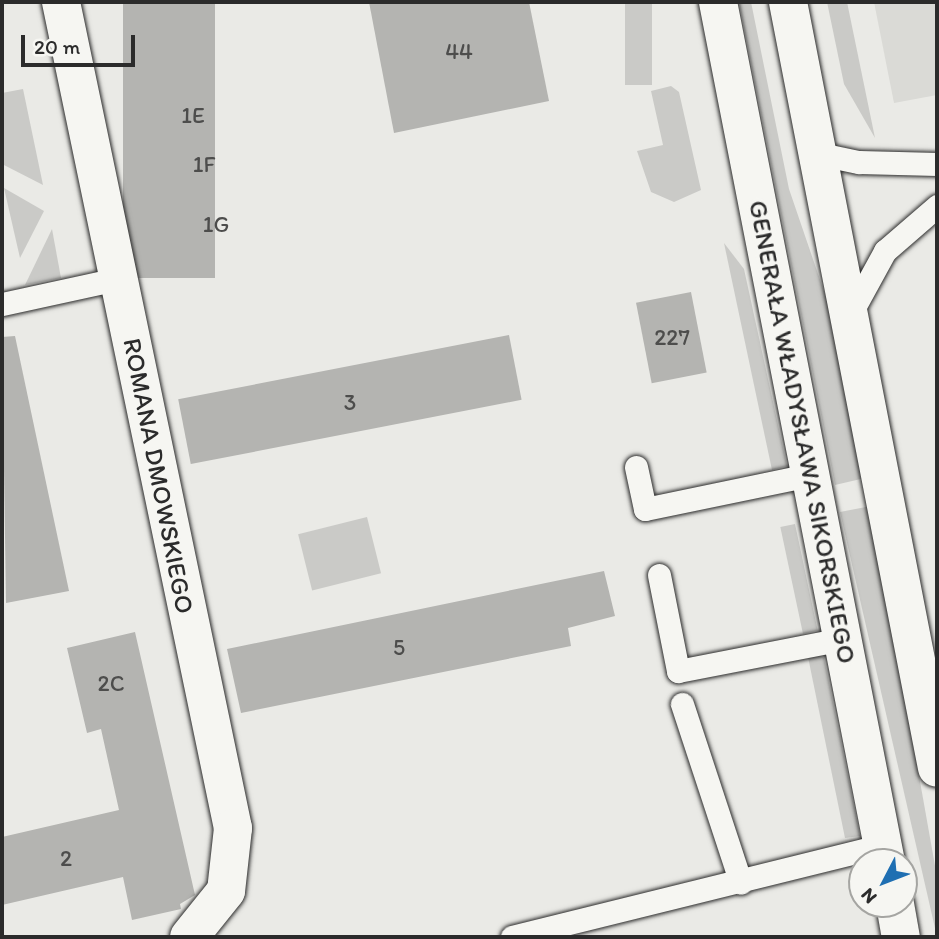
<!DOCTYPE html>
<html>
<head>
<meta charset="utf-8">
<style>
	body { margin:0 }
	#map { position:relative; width:939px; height:939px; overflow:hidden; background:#eaeae6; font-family:Itim,sans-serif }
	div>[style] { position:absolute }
	.built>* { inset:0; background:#dadad6 }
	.green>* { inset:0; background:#cacac7; transform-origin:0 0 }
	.building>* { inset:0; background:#b4b4b1; transform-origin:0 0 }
	.roads { filter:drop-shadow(0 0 2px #2b2b2b) drop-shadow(0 0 2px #2b2b2b) }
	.lane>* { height:23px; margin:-11.5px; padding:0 11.5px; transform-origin:11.5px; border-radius:11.5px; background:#f6f6f2 }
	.street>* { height:38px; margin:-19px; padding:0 19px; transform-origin:19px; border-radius:19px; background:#f6f6f2 }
	.secondary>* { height:38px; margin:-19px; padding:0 19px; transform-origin:19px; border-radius:19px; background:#f6f6f2 }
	span { translate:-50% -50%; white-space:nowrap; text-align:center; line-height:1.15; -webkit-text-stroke:7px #f6f6f2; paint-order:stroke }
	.number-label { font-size:23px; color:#4d4d4c }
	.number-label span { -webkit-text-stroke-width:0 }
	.street-label { font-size:26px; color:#2b2b2b }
	.frame { position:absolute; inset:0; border:4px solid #2b2b2b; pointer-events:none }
	.north { position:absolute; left:848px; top:848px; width:70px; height:70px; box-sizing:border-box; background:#f6f6f2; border:2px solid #a5a5a2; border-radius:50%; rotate:228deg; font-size:19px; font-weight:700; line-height:28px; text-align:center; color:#2b2b2b }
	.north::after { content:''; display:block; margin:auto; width:24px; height:32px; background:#1f6fb2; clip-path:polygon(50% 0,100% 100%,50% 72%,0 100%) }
	.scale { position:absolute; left:21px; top:35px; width:114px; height:32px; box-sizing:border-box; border:4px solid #2b2b2b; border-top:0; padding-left:9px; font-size:21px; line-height:24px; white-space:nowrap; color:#2b2b2b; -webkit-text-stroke:5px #f6f6f2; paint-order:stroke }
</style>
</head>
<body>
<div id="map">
	<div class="built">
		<i style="clip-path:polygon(874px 2px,937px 2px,937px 95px,894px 103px)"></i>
	</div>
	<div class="green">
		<i style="left:625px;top:2px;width:27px;height:83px"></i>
		<i style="clip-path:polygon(739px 2px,751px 2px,789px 189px,830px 309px,865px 478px,835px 485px)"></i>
		<i style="clip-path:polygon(827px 2px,847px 2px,875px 138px,844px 84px)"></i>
		<i style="clip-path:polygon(671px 86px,679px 92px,701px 190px,674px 202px,651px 192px,637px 151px,663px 145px,651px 91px)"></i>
		<i style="clip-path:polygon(23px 89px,43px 185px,2px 164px,2px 93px)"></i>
		<i style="clip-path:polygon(4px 188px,44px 211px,20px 258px)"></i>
		<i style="clip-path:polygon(52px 229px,61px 278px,25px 285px)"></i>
		<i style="clip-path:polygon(724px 243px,744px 269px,787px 466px,772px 470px)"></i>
		<i style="clip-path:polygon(871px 506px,937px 877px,937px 937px,840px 512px)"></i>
		<i style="left:367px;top:517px;width:58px;height:71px;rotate:76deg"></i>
		<i style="left:795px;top:524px;width:109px;height:15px;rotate:78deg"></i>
		<i style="clip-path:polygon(819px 655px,824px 658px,860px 836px,845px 838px,808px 657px)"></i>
	</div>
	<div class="building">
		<i style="left:123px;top:2px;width:92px;height:276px"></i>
		<i style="clip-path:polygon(369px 2px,529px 2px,549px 101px,394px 133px)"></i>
		<i style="left:691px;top:292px;width:82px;height:56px;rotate:79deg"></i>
		<i style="left:509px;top:335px;width:66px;height:337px;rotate:79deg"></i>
		<i style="clip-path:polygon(15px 336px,69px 591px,6px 603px,2px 337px)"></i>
		<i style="clip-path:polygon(604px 571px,615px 616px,568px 628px,571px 646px,241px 713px,227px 649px)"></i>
		<i style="clip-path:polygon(135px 632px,195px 895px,180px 904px,181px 909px,132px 920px,123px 877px,2px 905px,2px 837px,119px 810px,101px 729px,87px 733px,67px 648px)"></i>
	</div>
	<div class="roads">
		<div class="lane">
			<i style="left:820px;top:154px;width:40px;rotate:12deg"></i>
			<i style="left:859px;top:162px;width:78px;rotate:1.5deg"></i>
			<i style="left:2px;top:304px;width:118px;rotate:-12.3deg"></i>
			<i style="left:851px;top:313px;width:71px;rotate:-61.3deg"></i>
			<i style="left:885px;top:251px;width:69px;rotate:-40.9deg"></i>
			<i style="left:636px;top:467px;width:43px;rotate:77.9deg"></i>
			<i style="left:645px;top:509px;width:167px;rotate:-11.7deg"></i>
			<i style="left:659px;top:575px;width:98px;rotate:78.8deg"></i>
			<i style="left:678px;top:671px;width:167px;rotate:-11deg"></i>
			<i style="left:682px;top:704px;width:188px;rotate:71.8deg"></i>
			<i style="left:512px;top:937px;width:382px;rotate:-13.9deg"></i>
		</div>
		<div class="street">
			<i style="left:61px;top:2px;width:844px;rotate:78.24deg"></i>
			<i style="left:233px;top:828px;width:63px;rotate:96.3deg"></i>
			<i style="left:226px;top:891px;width:59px;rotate:128.8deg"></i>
		</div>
		<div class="secondary">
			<i style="left:718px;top:2px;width:876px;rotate:78.95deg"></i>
			<i style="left:788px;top:2px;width:780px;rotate:78.99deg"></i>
			<i style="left:895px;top:904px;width:34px;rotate:80deg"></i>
		</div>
	</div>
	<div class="number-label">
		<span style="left:459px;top:51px">44</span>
		<span style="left:193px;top:115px">1E</span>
		<span style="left:204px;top:164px">1F</span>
		<span style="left:216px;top:224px">1G</span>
		<span style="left:672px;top:337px">227</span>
		<span style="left:350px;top:402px">3</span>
		<span style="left:399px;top:647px">5</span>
		<span style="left:111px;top:683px">2C</span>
		<span style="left:66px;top:858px">2</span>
	</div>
	<div class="street-label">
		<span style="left:802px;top:432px;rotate:79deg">GENERAŁA WŁADYSŁAWA SIKORSKIEGO</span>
		<span style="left:158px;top:476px;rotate:79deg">ROMANA DMOWSKIEGO</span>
	</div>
	<div class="frame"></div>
	<div class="north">N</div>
	<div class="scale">20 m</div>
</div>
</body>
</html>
